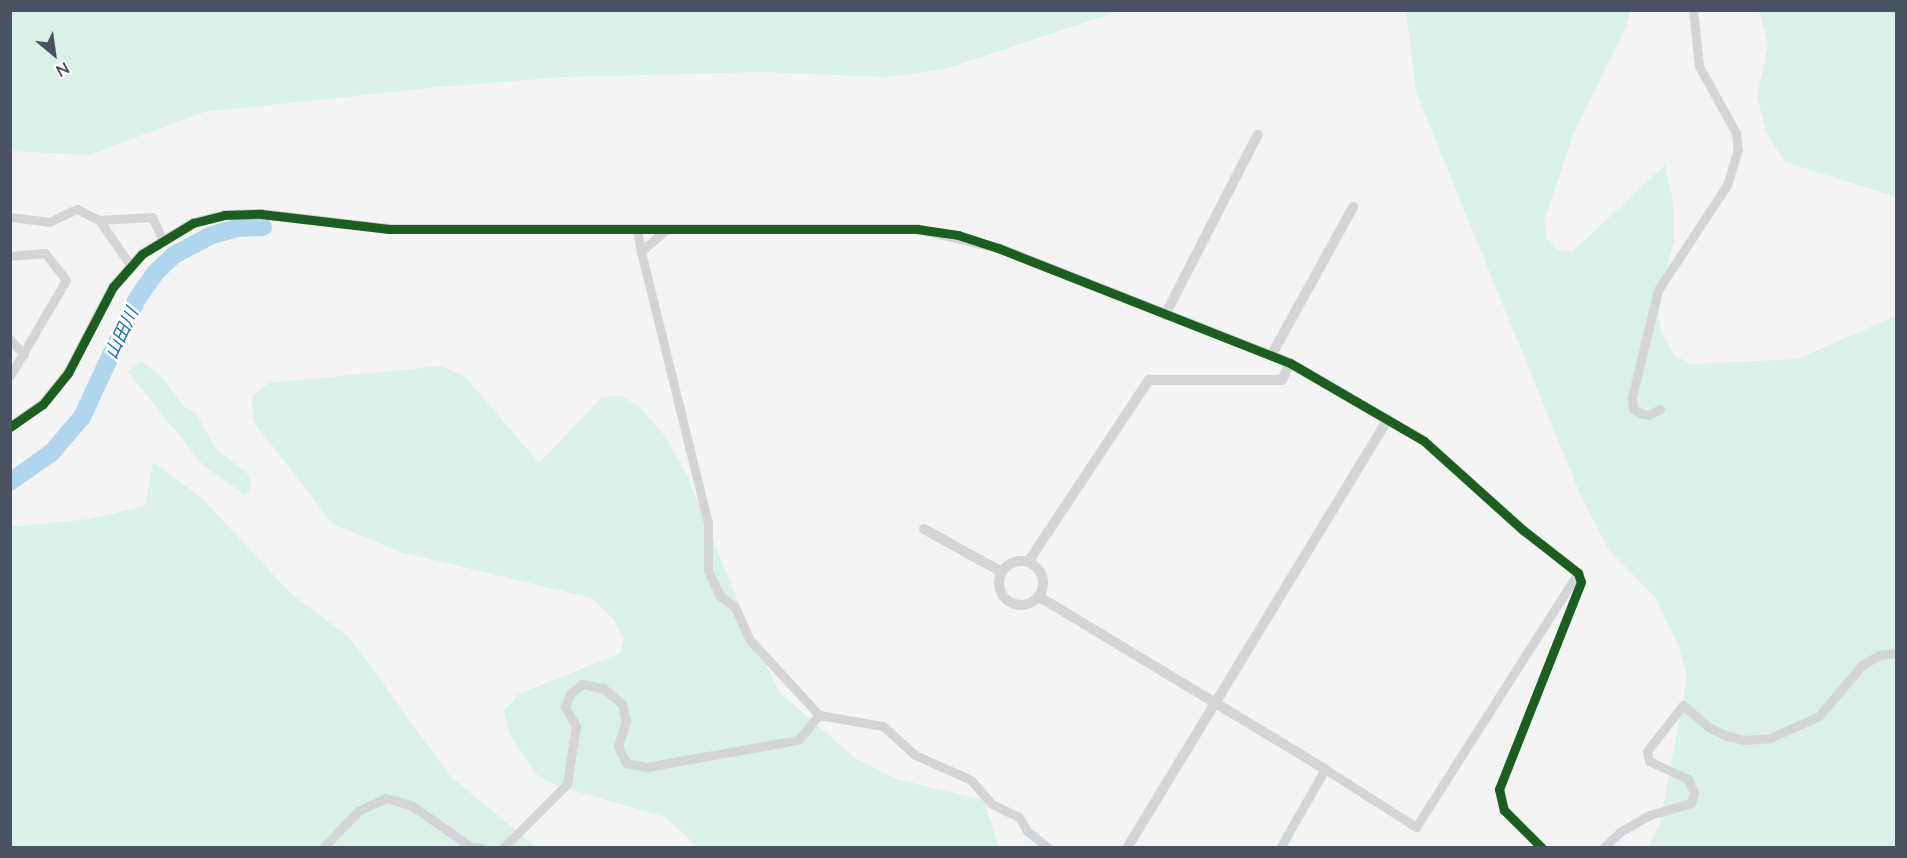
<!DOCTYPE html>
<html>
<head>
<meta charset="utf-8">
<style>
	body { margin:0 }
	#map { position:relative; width:1907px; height:858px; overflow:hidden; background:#f4f4f4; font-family:Lato,"Noto Sans JP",sans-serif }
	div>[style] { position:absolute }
	.green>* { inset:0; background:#daf1e7 }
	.river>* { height:18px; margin:-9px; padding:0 9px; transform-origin:9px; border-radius:9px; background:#b0d6ed }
	.minor>* { height:9px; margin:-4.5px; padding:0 4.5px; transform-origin:4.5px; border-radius:4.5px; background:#d2d4d6 }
	.tertiary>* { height:10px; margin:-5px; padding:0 5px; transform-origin:5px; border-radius:5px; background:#d2d4d6 }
	.tertiary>.ring { margin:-5px; padding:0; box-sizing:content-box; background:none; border:10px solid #d2d4d6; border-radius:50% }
	.cycleway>* { height:9px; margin:-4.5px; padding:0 4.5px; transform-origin:4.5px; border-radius:4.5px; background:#1b5e20 }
	span { translate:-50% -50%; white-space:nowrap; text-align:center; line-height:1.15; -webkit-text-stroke:5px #fff; paint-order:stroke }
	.water-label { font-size:18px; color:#1271ac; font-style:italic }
	.frame { position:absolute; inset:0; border:12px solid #4b5260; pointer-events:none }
	.north { position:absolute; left:24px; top:24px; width:60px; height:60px; -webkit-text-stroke:4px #fff; paint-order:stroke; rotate:151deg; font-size:16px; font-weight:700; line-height:24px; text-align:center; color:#4b5260 }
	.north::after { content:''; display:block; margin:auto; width:21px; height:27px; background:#4b5260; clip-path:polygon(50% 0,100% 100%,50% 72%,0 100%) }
</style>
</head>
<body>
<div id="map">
	<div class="green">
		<i style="clip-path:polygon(10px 11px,11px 10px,1119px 11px,945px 69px,888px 77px,761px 72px,563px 77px,429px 88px,204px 112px,89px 155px,11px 151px)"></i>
		<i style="clip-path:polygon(1406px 11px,1630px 11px,1626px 27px,1575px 130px,1544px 221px,1547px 239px,1558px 250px,1572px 252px,1665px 165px,1673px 201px,1674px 241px,1657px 304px,1661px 332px,1675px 356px,1692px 364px,1797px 359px,1896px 316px,1896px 847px,1648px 847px,1660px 823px,1687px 678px,1679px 647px,1655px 597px,1608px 549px,1580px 494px,1416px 92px)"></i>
		<i style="clip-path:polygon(1759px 11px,1896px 11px,1896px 197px,1785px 162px,1767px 134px,1757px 97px,1768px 45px)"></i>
		<i style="clip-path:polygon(141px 361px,163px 378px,184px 407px,196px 413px,216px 449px,247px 473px,252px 486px,245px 495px,203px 465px,128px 372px)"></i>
		<i style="clip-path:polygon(442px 366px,465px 377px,539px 463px,601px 398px,621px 395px,641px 408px,665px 436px,686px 473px,754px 641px,780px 693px,855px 758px,896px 779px,984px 800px,999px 847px,698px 847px,665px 817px,555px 785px,537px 775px,509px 734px,504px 711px,519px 694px,620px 653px,624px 638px,613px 619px,592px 598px,400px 552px,333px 524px,253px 421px,252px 396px,269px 383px)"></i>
		<i style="clip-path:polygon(153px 462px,203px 499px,291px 594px,350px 638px,450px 776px,536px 847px,11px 848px,11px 527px,90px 519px,145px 506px)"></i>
	</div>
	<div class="river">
		<i style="left:10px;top:482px;width:52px;rotate:-35.5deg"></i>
		<i style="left:52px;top:452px;width:46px;rotate:-49.4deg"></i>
		<i style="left:82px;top:417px;width:130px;rotate:-65deg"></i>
		<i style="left:137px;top:299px;width:33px;rotate:-55deg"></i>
		<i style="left:156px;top:272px;width:25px;rotate:-43deg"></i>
		<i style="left:174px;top:255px;width:40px;rotate:-28deg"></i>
		<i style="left:209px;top:236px;width:29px;rotate:-16deg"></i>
		<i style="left:237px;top:228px;width:26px;rotate:-2deg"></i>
	</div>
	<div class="minor">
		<i style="left:10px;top:217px;width:39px;rotate:7deg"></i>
		<i style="left:49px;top:222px;width:31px;rotate:-25deg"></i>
		<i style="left:77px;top:209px;width:25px;rotate:27deg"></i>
		<i style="left:99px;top:220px;width:53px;rotate:-3.2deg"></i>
		<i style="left:152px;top:217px;width:23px;rotate:65deg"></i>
		<i style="left:99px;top:220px;width:56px;rotate:55.2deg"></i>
		<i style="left:637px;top:229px;width:23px;rotate:80deg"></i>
		<i style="left:667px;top:229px;width:35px;rotate:139deg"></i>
		<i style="left:641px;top:252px;width:279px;rotate:76.1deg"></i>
		<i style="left:708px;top:523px;width:48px;rotate:90deg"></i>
		<i style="left:708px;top:571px;width:28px;rotate:64deg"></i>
		<i style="left:720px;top:596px;width:19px;rotate:36deg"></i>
		<i style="left:735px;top:607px;width:36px;rotate:66deg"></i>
		<i style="left:750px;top:640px;width:102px;rotate:47.4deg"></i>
		<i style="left:10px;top:256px;width:35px;rotate:-5deg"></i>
		<i style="left:45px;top:253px;width:34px;rotate:52deg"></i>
		<i style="left:66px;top:280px;width:111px;rotate:120.3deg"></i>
		<i style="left:10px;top:339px;width:21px;rotate:49deg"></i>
		<i style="left:1660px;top:409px;width:13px;rotate:153deg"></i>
		<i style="left:1648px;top:415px;width:8px;rotate:-166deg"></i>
		<i style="left:1640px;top:413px;width:8px;rotate:-150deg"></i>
		<i style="left:1633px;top:409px;width:12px;rotate:-95deg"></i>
		<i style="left:1632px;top:397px;width:110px;rotate:-76.3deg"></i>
		<i style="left:1658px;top:290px;width:126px;rotate:-56.7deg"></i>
		<i style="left:1727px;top:185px;width:37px;rotate:-73deg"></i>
		<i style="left:1738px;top:150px;width:17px;rotate:-97deg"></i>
		<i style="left:1736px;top:133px;width:77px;rotate:-118.9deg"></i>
		<i style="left:1699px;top:66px;width:56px;rotate:-96.1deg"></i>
		<i style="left:323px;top:848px;width:51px;rotate:-46.6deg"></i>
		<i style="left:358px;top:811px;width:31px;rotate:-25deg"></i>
		<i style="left:386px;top:798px;width:26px;rotate:16deg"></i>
		<i style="left:411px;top:805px;width:73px;rotate:35deg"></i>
		<i style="left:471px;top:847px;width:11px;rotate:5deg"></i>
		<i style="left:503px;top:848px;width:91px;rotate:-45deg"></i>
		<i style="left:567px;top:784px;width:59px;rotate:-81.2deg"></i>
		<i style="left:576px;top:726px;width:22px;rotate:-120deg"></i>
		<i style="left:565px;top:707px;width:14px;rotate:-69deg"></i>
		<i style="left:570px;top:694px;width:16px;rotate:-40deg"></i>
		<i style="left:582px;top:684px;width:21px;rotate:11deg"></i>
		<i style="left:603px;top:688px;width:25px;rotate:40deg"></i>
		<i style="left:622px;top:704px;width:17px;rotate:77deg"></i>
		<i style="left:626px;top:721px;width:26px;rotate:108deg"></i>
		<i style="left:618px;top:746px;width:19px;rotate:65deg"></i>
		<i style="left:626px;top:763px;width:20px;rotate:11deg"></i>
		<i style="left:646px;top:767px;width:154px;rotate:-10.1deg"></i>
		<i style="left:798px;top:740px;width:33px;rotate:-50deg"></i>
		<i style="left:819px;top:715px;width:65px;rotate:9.8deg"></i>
		<i style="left:883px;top:726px;width:43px;rotate:42.2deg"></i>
		<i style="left:915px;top:755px;width:61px;rotate:24.1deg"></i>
		<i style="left:971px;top:780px;width:32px;rotate:49deg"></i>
		<i style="left:992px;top:804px;width:30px;rotate:26deg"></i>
		<i style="left:1019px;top:817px;width:16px;rotate:60deg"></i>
		<i style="left:1027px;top:831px;width:28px;rotate:38deg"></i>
		<i style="left:1280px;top:848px;width:91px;rotate:-60.3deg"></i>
		<i style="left:1325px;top:769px;width:108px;rotate:32.5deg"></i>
		<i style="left:1416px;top:827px;width:301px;rotate:-57.5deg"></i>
		<i style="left:1542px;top:848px;width:54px;rotate:-135deg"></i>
		<i style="left:1504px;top:810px;width:22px;rotate:-103deg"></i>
		<i style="left:1499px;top:789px;width:223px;rotate:-68.4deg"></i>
		<i style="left:1581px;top:582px;width:9px;rotate:-108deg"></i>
		<i style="left:1603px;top:848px;width:23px;rotate:-43deg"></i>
		<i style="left:1620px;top:832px;width:34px;rotate:-30deg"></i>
		<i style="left:1650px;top:815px;width:43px;rotate:-16.3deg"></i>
		<i style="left:1691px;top:803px;width:10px;rotate:-73deg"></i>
		<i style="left:1694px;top:793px;width:15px;rotate:-113deg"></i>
		<i style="left:1688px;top:779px;width:43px;rotate:-155.2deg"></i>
		<i style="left:1649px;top:761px;width:10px;rotate:-101deg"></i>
		<i style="left:1647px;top:751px;width:58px;rotate:-52deg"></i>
		<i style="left:1683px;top:705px;width:33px;rotate:41deg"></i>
		<i style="left:1708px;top:727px;width:21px;rotate:25deg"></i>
		<i style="left:1727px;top:736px;width:17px;rotate:13deg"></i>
		<i style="left:1744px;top:740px;width:26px;rotate:-4deg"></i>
		<i style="left:1770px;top:738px;width:54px;rotate:-24.2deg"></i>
		<i style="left:1819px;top:716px;width:67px;rotate:-49.9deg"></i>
		<i style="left:1862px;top:665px;width:20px;rotate:-30deg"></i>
		<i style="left:1879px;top:655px;width:17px;rotate:-7deg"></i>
	</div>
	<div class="tertiary">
		<i style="left:1165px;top:315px;width:203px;rotate:-62.8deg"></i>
		<i style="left:1272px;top:354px;width:168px;rotate:-61.1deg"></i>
		<i style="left:10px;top:427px;width:40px;rotate:-34.9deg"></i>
		<i style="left:43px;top:404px;width:40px;rotate:-51deg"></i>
		<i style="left:68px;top:373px;width:97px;rotate:-62.4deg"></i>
		<i style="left:113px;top:287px;width:44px;rotate:-48.7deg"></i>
		<i style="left:142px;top:254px;width:60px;rotate:-31.3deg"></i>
		<i style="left:193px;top:223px;width:32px;rotate:-14deg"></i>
		<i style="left:224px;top:215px;width:37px;rotate:-2deg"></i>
		<i style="left:261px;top:214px;width:129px;rotate:6.7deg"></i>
		<i style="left:389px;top:229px;width:528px"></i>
		<i style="left:917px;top:229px;width:83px;rotate:13.2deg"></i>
		<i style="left:998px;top:248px;width:314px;rotate:21.5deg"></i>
		<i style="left:1290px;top:363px;width:155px;rotate:30.2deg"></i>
		<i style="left:1424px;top:441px;width:133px;rotate:42deg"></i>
		<i style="left:1523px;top:530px;width:70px;rotate:38deg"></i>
		<i style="left:924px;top:529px;width:89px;rotate:28.9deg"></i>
		<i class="ring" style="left:999px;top:561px;width:34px;height:34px"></i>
		<i style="left:1028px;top:562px;width:219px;rotate:-56.4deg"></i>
		<i style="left:1149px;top:380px;width:133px"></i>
		<i style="left:1282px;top:380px;width:19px;rotate:-65deg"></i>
		<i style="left:1038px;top:596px;width:335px;rotate:31.1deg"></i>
		<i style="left:1127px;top:848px;width:502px;rotate:-58.68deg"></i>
	</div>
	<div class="cycleway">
		<i style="left:10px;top:427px;width:40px;rotate:-34.9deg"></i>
		<i style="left:43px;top:404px;width:40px;rotate:-51deg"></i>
		<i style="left:68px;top:373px;width:97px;rotate:-62.4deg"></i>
		<i style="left:113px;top:287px;width:44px;rotate:-48.7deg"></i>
		<i style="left:142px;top:254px;width:60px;rotate:-31.3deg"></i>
		<i style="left:193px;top:223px;width:32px;rotate:-14deg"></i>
		<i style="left:224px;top:215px;width:37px;rotate:-2deg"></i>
		<i style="left:261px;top:214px;width:129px;rotate:6.7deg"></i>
		<i style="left:389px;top:229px;width:528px"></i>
		<i style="left:917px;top:229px;width:41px;rotate:8.3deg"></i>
		<i style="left:958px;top:235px;width:42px;rotate:18deg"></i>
		<i style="left:998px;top:248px;width:314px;rotate:21.5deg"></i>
		<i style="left:1290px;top:363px;width:155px;rotate:30.2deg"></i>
		<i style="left:1424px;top:441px;width:133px;rotate:42deg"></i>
		<i style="left:1523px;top:530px;width:70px;rotate:38deg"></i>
		<i style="left:1578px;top:573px;width:9px;rotate:72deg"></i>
		<i style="left:1581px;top:582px;width:223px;rotate:111.6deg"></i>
		<i style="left:1499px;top:789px;width:22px;rotate:77deg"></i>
		<i style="left:1504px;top:810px;width:54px;rotate:45deg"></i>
	</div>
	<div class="water-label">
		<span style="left:121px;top:333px;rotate:-65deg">山田川</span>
	</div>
	<div class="frame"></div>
	<div class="north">N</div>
</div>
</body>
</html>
